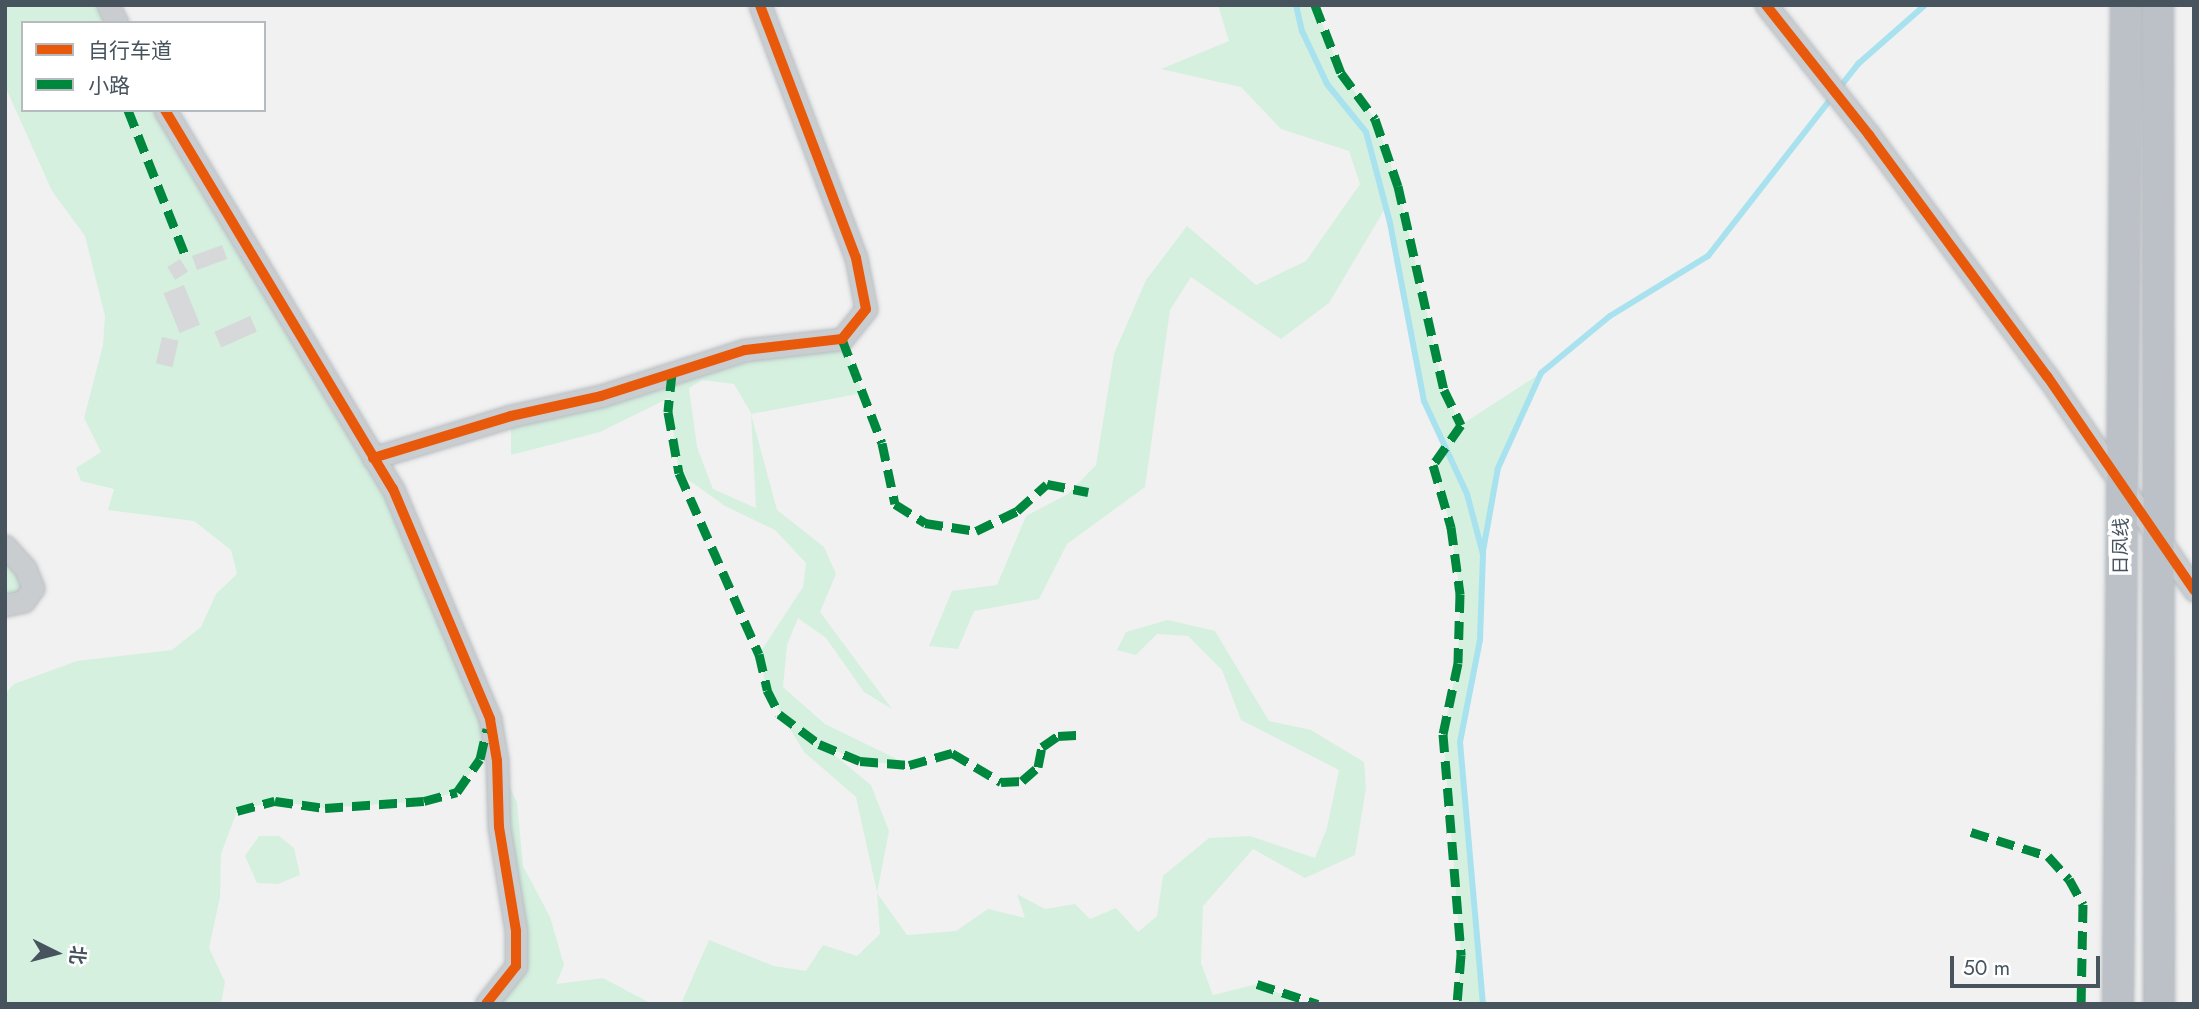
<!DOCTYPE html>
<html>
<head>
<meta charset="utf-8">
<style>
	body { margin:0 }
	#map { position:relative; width:2199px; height:1009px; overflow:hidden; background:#f1f1f1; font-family:Jost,"Noto Sans SC",sans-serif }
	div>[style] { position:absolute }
	.green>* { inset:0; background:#d5f0df }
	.stream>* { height:6px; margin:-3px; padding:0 3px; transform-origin:3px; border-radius:3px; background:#a9e2ef }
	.building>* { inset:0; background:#d7d8d9; transform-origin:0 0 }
	.roads { filter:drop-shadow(0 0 2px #b6bbc0) drop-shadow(0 0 2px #b6bbc0) }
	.minor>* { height:21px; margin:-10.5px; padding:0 10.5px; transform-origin:10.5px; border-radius:10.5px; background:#cacdcf }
	.highway>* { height:30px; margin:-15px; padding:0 15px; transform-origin:15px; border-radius:15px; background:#bbc1c6 }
	.quiet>* { height:9px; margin-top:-4.5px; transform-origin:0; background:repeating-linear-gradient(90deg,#00873e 0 18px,transparent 0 27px) }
	.cycleway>* { height:10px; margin:-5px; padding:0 5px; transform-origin:5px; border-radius:5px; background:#e8590c }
	span { translate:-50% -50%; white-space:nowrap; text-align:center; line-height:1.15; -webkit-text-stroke:7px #fff; paint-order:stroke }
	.street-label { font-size:19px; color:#47545e }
	.frame { position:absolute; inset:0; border:7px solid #47545e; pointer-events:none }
	.legend { position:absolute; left:21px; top:21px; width:245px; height:91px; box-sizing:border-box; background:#fff; border:2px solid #b5bbbf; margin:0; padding:9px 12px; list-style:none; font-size:21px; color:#47545e }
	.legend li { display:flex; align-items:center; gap:14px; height:35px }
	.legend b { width:35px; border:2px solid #b5bbbf }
	.north { position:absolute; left:21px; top:918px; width:70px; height:70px; -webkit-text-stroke:5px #fff; paint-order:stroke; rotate:96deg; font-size:19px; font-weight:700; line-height:28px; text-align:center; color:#47545e }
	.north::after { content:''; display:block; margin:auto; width:24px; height:32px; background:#47545e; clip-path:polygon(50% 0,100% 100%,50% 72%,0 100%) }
	.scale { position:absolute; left:1950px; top:956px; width:150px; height:32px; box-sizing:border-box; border:4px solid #47545e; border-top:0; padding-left:9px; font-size:21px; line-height:24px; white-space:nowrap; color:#47545e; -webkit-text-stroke:5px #fff; paint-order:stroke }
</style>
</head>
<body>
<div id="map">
	<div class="green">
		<i style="clip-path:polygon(5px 5px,108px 5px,117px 23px,23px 23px,23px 110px,165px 110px,393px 489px,490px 719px,480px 759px,457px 792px,424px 801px,325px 808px,275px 801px,237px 811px,221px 854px,220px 897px,209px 948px,225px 982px,221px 1004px,5px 1004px,5px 694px,14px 684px,77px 661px,172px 650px,201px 627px,216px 594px,237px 574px,231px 550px,194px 521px,108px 510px,114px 489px,81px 481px,76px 468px,101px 452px,84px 418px,103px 345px,105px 316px,85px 236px,52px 191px,5px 86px)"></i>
		<i style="clip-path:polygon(1218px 5px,1315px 5px,1341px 73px,1375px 119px,1398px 186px,1444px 390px,1461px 425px,1541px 373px,1498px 468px,1483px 554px,1480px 640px,1460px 742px,1483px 1004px,1457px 1004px,1461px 955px,1443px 734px,1458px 663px,1460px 594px,1451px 527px,1433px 465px,1445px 445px,1424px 401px,1386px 207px,1329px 303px,1281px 339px,1191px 277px,1170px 310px,1145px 487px,1067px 544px,1039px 599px,974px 611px,958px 649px,929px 646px,952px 591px,997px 585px,1026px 516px,1068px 494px,1096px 465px,1114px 354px,1146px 280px,1187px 226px,1256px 285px,1306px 261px,1360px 184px,1349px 151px,1281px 129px,1241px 87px,1161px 69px,1229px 41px)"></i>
		<i style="clip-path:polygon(evenodd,842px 339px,863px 393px,751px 414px,777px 510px,824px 547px,836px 574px,820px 612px,892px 709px,864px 692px,826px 638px,798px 618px,787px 645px,783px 687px,825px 724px,909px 765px,860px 761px,822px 745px,871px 785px,889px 831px,877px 893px,907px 935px,956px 931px,988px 909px,1025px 918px,1017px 894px,1045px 909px,1075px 904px,1090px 919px,1116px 908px,1138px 932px,1157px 916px,1163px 876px,1209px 838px,1250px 836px,1315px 858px,1327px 828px,1339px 770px,1241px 720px,1222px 670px,1188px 636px,1157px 634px,1136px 655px,1117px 650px,1126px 632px,1168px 620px,1215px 631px,1269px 721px,1311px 730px,1364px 762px,1366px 788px,1355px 855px,1305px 878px,1253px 849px,1203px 906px,1201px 963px,1213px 995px,1257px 984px,1305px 1004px,681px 1004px,709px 940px,774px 966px,806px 971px,823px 945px,857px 956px,880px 934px,877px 892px,856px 797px,804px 752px,767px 690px,759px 654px,803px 587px,806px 563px,775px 530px,725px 506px,679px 473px,669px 398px,600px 432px,511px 455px,511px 416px,681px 369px,842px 339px,702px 380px,734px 384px,751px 413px,756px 508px,713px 489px,697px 447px,689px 388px,702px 380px)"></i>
		<i style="clip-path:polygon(5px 546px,33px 588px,5px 605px)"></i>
		<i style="clip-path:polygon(497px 761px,517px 802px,523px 866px,550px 917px,564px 965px,556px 984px,603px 978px,652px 1004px,486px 1004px,516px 966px)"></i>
		<i style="clip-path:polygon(259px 836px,279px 836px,294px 848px,300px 875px,278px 884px,257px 883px,245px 856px)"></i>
	</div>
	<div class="stream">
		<i style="left:1296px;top:5px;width:27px;rotate:77deg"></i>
		<i style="left:1302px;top:31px;width:59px;rotate:64.7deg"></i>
		<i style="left:1327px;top:84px;width:62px;rotate:50.9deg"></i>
		<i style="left:1366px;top:132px;width:94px;rotate:75.2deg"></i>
		<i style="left:1390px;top:223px;width:181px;rotate:79.2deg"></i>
		<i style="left:1424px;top:401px;width:102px;rotate:65.2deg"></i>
		<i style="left:1467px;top:494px;width:62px;rotate:75.1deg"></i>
		<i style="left:1483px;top:554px;width:86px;rotate:92deg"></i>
		<i style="left:1480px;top:640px;width:104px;rotate:101.1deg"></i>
		<i style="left:1460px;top:742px;width:263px;rotate:85deg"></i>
		<i style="left:1483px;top:551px;width:84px;rotate:-79.8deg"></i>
		<i style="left:1498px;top:468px;width:104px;rotate:-65.6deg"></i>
		<i style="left:1541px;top:373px;width:89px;rotate:-39.6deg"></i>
		<i style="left:1610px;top:316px;width:115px;rotate:-31.5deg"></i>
		<i style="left:1708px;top:256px;width:244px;rotate:-52deg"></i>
		<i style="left:1858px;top:64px;width:89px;rotate:-41.4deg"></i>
	</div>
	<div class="building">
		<i style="left:222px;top:245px;width:15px;height:32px;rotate:70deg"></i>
		<i style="left:180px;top:259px;width:15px;height:15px;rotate:58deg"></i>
		<i style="left:184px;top:285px;width:43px;height:22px;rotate:68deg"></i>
		<i style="left:250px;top:316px;width:17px;height:39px;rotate:66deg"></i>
		<i style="left:162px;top:337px;width:17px;height:27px;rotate:13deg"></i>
	</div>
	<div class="roads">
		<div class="minor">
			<i style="left:108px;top:5px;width:20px;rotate:63deg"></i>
			<i style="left:1766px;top:5px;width:166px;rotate:51.6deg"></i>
			<i style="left:1869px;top:135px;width:300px;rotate:53.6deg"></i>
			<i style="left:2047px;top:376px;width:260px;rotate:55.5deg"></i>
			<i style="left:165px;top:110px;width:442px;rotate:59deg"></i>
			<i style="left:393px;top:489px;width:250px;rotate:67.1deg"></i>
			<i style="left:490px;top:719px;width:43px;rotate:80.5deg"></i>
			<i style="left:497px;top:761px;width:66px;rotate:88.3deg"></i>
			<i style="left:499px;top:827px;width:105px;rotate:80.7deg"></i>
			<i style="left:516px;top:931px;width:35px;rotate:90deg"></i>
			<i style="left:516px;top:966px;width:48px;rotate:128.3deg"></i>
			<i style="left:373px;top:458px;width:144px;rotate:-16.9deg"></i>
			<i style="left:511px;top:416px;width:92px;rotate:-12.5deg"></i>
			<i style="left:601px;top:396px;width:151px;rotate:-17.7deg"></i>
			<i style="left:745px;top:350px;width:98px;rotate:-6.5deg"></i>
			<i style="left:842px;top:339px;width:38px;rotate:-51deg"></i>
			<i style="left:866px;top:309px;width:52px;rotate:-101.1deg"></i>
			<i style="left:856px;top:258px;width:271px;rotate:-110.8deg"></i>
			<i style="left:5px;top:546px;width:30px;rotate:48deg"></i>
			<i style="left:25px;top:568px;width:22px;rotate:68deg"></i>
			<i style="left:33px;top:588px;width:16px;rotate:125deg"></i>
			<i style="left:24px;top:601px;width:19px;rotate:168deg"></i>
		</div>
		<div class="highway">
			<i style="left:2158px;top:5px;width:999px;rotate:89.94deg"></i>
			<i style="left:2118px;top:1004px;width:999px;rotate:-89.54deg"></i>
		</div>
	</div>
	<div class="quiet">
		<i style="left:1315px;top:5px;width:73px;rotate:69.1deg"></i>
		<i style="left:1341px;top:73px;width:57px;rotate:53.5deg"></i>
		<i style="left:1375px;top:119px;width:71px;rotate:71.1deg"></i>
		<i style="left:1398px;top:186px;width:209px;rotate:77.3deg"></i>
		<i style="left:1444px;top:390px;width:39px;rotate:64deg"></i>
		<i style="left:1461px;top:425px;width:49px;rotate:125deg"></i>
		<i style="left:1433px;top:465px;width:65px;rotate:73.8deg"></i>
		<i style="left:1451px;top:527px;width:68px;rotate:82.3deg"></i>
		<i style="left:1460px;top:594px;width:69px;rotate:91.7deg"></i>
		<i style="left:1458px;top:663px;width:73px;rotate:101.9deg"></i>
		<i style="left:1443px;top:734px;width:222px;rotate:85.3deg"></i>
		<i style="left:1461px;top:955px;width:49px;rotate:94.7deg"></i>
		<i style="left:128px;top:110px;width:156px;rotate:68.5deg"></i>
		<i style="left:842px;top:339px;width:111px;rotate:69deg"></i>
		<i style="left:882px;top:443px;width:62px;rotate:78deg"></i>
		<i style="left:895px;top:504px;width:36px;rotate:32deg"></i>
		<i style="left:925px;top:523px;width:52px;rotate:8.9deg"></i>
		<i style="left:976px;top:531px;width:46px;rotate:-26deg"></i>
		<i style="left:1017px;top:511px;width:40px;rotate:-42deg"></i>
		<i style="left:1047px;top:484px;width:42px;rotate:11deg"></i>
		<i style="left:672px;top:373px;width:39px;rotate:96deg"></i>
		<i style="left:668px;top:412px;width:62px;rotate:79.8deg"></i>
		<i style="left:679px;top:473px;width:198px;rotate:66.2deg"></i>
		<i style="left:759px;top:654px;width:37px;rotate:77deg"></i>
		<i style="left:767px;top:690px;width:27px;rotate:63deg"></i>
		<i style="left:779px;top:714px;width:50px;rotate:36.9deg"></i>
		<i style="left:819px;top:744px;width:44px;rotate:22.5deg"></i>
		<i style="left:860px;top:761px;width:49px;rotate:4.7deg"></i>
		<i style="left:909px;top:765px;width:45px;rotate:-15.6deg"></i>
		<i style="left:952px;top:753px;width:57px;rotate:30.6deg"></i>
		<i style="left:1001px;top:782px;width:21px;rotate:-3deg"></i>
		<i style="left:1022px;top:781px;width:21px;rotate:-41deg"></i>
		<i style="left:1038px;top:767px;width:20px;rotate:-79deg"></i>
		<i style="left:1042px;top:747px;width:19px;rotate:-35deg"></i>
		<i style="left:1058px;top:736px;width:22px;rotate:-3deg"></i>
		<i style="left:237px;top:811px;width:39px;rotate:-15deg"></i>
		<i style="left:275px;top:801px;width:50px;rotate:8deg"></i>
		<i style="left:325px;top:808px;width:99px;rotate:-4deg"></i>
		<i style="left:424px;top:801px;width:34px;rotate:-15deg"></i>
		<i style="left:457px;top:792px;width:40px;rotate:-55.1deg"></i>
		<i style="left:480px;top:759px;width:31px;rotate:-77deg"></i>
		<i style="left:1971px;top:832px;width:81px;rotate:17.3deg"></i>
		<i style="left:2048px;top:856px;width:31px;rotate:48deg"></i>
		<i style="left:2069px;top:879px;width:29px;rotate:61deg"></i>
		<i style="left:2083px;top:904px;width:100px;rotate:91.1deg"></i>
		<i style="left:1257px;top:984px;width:64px;rotate:18.2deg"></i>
	</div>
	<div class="cycleway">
		<i style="left:1766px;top:5px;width:166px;rotate:51.6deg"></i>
		<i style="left:1869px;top:135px;width:300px;rotate:53.6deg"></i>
		<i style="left:2047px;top:376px;width:260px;rotate:55.5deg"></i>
		<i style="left:165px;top:110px;width:442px;rotate:59deg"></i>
		<i style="left:393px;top:489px;width:250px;rotate:67.1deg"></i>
		<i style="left:490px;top:719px;width:43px;rotate:80.5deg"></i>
		<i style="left:497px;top:761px;width:66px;rotate:88.3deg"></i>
		<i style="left:499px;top:827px;width:105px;rotate:80.7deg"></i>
		<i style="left:516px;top:931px;width:35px;rotate:90deg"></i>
		<i style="left:516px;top:966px;width:48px;rotate:128.3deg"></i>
		<i style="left:373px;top:458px;width:144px;rotate:-16.9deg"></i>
		<i style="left:511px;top:416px;width:92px;rotate:-12.5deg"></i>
		<i style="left:601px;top:396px;width:151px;rotate:-17.7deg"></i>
		<i style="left:745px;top:350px;width:98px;rotate:-6.5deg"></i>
		<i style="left:842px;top:339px;width:38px;rotate:-51deg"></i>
		<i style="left:866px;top:309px;width:52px;rotate:-101.1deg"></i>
		<i style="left:856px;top:258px;width:271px;rotate:-110.8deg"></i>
	</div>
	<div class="street-label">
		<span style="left:2121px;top:546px;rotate:-90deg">日凤线</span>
	</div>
	<div class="frame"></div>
	<ul class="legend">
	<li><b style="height:9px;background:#e8590c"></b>自行车道</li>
	<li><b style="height:9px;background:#00873e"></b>小路</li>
	</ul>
	<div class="north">北</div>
	<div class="scale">50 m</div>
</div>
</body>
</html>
